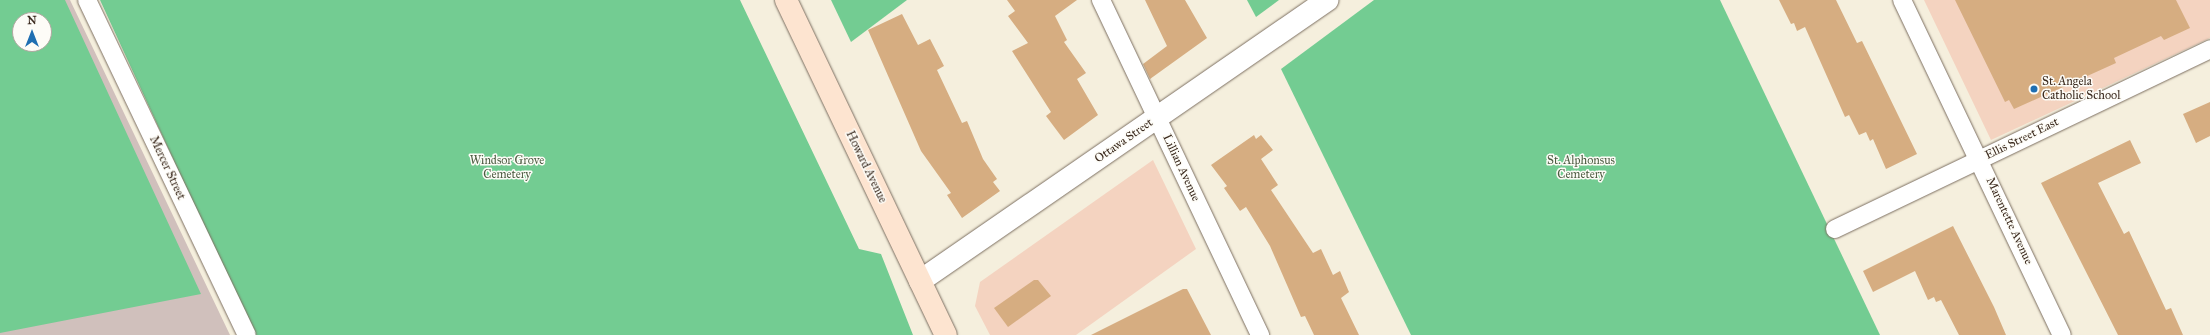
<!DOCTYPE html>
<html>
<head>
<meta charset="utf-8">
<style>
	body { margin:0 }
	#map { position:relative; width:2210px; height:335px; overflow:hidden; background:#f5efdd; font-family:"IM FELL Great Primer",serif }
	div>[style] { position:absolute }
	.built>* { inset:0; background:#f4d3c0 }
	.industrial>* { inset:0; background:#d0c0bc }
	.green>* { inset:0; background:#73cc92 }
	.building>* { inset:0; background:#d6ad81 }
	.roads { filter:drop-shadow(0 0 1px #7c6f61) drop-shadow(0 0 1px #7c6f61) }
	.minor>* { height:18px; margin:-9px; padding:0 9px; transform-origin:9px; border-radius:9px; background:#fff }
	.tertiary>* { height:22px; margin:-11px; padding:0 11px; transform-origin:11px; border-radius:11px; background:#fff }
	.secondary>* { height:22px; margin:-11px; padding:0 11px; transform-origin:11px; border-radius:11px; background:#fde4d0 }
	.dots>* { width:11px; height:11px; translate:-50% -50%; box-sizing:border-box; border:2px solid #fdfcf7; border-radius:50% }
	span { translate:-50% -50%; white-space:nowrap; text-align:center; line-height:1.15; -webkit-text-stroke:3px #fdfcf7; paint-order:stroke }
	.poi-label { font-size:12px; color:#3b2a1e }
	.left { translate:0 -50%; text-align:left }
	.street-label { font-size:12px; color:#3b2a1e }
	.park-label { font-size:12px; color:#4c5b41 }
	.north { position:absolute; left:12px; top:12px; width:40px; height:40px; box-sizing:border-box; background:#fdfcf7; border:1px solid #afa8a0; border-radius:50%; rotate:0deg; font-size:11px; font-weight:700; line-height:16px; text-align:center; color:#3b2a1e }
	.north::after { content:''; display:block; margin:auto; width:14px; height:18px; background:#1f6fb2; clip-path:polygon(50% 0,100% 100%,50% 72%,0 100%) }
</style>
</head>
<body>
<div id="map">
	<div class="built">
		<i style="clip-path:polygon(1924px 0,2210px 0,2210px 38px,1991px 140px)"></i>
		<i style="clip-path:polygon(1153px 160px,1196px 249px,1076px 335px,990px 335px,975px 306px,980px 282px)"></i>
	</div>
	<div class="industrial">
		<i style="clip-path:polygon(evenodd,0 0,70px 0,230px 335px,0 335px,0 0,20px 20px,44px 20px,44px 44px,20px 44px,20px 20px)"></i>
	</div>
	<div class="green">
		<i style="clip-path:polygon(evenodd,0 0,65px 0,201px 294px,0 333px,0 0,20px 20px,44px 20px,44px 44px,20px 44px,20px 20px)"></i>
		<i style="clip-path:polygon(100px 0,740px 0,859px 249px,881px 254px,913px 335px,254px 335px)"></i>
		<i style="clip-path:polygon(831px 0,907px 0,851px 42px)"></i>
		<i style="clip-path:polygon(1247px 0,1279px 0,1256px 17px)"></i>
		<i style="clip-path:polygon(1374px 0,1720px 0,1880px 335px,1411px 335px,1281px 69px)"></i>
	</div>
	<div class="building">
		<i style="clip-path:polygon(1007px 0,1077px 0,1055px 16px,1067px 40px,1064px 42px,1086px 73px,1077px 79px,1098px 115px,1064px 140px,1046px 116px,1051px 112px,1012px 51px,1028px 43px,1008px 16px,1015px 11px)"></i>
		<i style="clip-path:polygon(1145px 0,1185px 0,1207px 38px,1150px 79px,1143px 64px,1167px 46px)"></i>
		<i style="clip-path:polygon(1779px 0,1836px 0,1857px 43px,1862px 41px,1917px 154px,1886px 169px,1873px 139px,1870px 141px,1866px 132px,1859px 135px,1849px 115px,1845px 117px,1805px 27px,1797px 31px,1794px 23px,1791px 24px)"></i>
		<i style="clip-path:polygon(1955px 0,2176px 0,2190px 28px,2164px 40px,2161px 36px,2114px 58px,2116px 63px,2014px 109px,2009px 100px,2005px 102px)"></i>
		<i style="clip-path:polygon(902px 14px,918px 45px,930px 39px,944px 66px,937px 70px,962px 123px,967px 121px,983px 159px,997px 179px,993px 182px,1000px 191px,962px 218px,947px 195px,951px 193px,921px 151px,868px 30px)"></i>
		<i style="clip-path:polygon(2210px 102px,2210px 136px,2196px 143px,2183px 114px)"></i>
		<i style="clip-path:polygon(1254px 135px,1256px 139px,1261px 135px,1273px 150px,1261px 159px,1278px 185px,1271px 190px,1313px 253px,1321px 249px,1333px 275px,1340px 271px,1349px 292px,1341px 298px,1359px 335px,1314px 335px,1305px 316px,1301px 317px,1270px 246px,1246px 207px,1240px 211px,1224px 188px,1227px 186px,1211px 165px)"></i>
		<i style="clip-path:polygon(2130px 140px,2141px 163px,2098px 183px,2124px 234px,2129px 231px,2166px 310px,2171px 308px,2183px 335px,2118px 335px,2041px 183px)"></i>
		<i style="clip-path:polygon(1953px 226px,1994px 307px,2006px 335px,1959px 335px,1941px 300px,1936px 302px,1934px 297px,1928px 300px,1915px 271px,1873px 292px,1863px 271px)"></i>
		<i style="clip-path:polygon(1034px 280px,1038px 280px,1051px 296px,1008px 327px,994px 308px)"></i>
		<i style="clip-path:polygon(1183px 289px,1187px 289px,1211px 335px,1091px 335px)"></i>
	</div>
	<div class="roads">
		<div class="minor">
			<i style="left:87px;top:0;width:371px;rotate:64.5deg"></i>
			<i style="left:1101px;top:0;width:371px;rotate:64.6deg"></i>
			<i style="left:1902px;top:0;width:371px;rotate:64.5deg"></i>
			<i style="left:1835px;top:229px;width:416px;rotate:-25.6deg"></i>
		</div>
		<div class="tertiary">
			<i style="left:920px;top:281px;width:495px;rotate:-34.6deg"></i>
		</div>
		<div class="secondary">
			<i style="left:786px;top:0;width:371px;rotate:64.5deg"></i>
		</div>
	</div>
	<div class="dots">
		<i style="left:2034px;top:89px;background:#1f6fb2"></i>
	</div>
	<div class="poi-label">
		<span class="left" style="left:2042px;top:89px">St. Angela<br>Catholic School</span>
	</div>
	<div class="street-label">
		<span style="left:2022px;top:139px;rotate:-26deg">Ellis Street East</span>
		<span style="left:1124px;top:141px;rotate:-35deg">Ottawa Street</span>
		<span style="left:866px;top:167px;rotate:64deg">Howard Avenue</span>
		<span style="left:167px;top:168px;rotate:65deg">Mercer Street</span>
		<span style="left:1181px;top:168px;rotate:65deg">Lillian Avenue</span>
		<span style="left:2009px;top:221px;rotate:65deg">Marentette Avenue</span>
	</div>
	<div class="park-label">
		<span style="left:507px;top:168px">Windsor Grove<br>Cemetery</span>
		<span style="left:1581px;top:168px">St. Alphonsus<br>Cemetery</span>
	</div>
	<div class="north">N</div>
</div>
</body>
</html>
